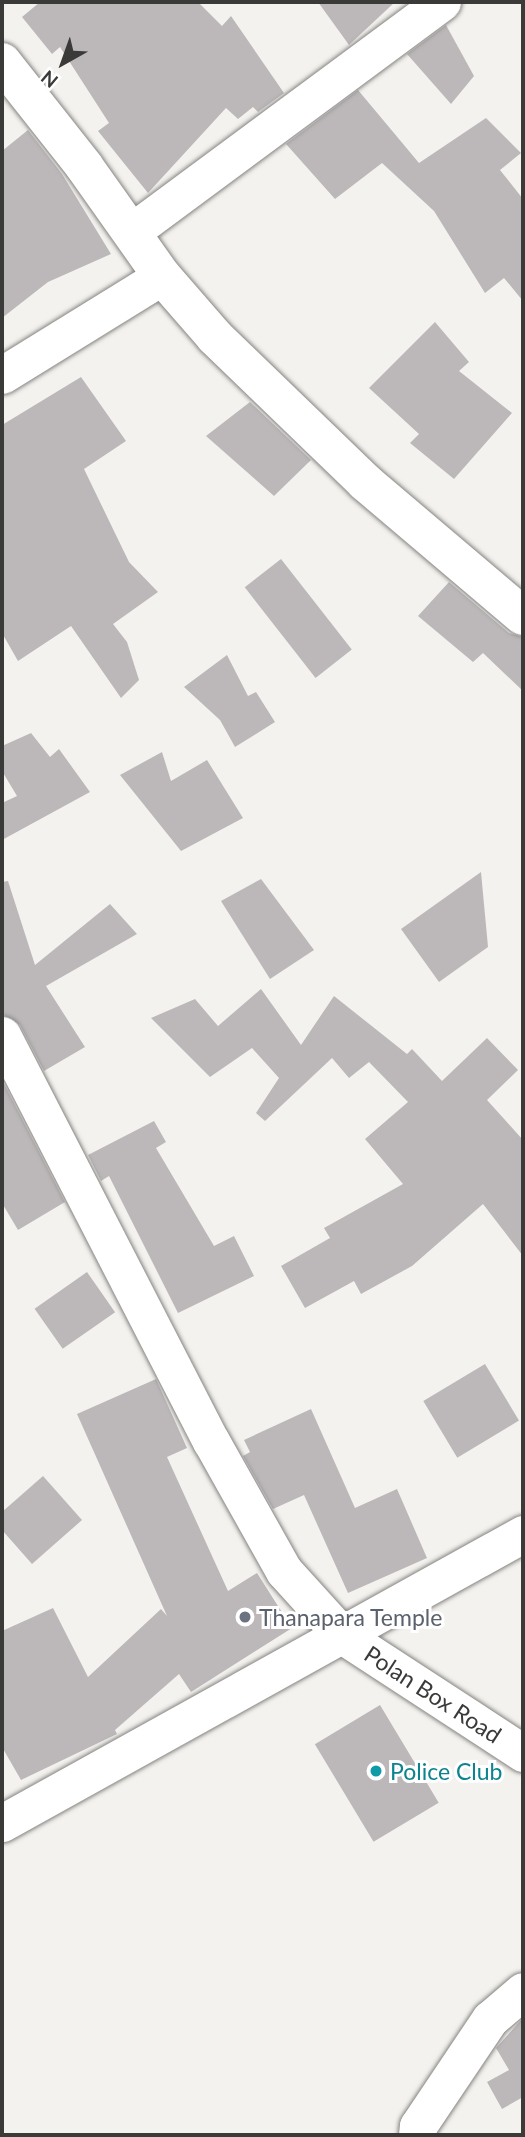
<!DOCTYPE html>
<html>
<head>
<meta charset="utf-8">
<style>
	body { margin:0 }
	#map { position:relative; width:525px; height:2137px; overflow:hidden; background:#f4f2ef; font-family:Lato,sans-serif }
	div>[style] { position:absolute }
	.building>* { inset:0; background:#bcb8ba; transform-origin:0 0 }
	.roads { filter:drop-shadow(0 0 2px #858380) drop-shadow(0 0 2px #858380) }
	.minor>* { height:37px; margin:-18.5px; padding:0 18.5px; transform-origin:18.5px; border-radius:18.5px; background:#fff }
	.tertiary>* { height:38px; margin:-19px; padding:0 19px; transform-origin:19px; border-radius:19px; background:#fff }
	.dots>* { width:19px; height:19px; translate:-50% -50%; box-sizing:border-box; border:4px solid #fff; border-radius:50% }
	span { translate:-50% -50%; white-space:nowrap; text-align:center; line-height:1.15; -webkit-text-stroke:6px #fff; paint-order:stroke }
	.worship-label { font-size:23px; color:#5b616d }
	.left { translate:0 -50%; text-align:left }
	.street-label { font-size:23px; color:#3a3a38 }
	.culture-label { font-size:23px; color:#0d838f }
	.frame { position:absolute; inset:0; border:4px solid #3a3a38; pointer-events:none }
	.north { position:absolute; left:28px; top:28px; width:70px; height:70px; -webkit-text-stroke:5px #fff; paint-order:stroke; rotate:220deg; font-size:19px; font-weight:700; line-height:28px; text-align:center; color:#3a3a38 }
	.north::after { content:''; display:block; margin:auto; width:24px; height:32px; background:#3a3a38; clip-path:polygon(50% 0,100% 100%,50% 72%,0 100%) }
</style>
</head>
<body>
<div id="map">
	<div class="building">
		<i style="clip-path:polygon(40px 2px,198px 2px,222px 26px,231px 16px,284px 93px,258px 112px,253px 107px,238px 119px,226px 108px,148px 193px,98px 131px,109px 123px,60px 47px,52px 54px,22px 17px)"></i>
		<i style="clip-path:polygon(318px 2px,395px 2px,349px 45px)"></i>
		<i style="clip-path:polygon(446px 25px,474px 76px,451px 104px,407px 54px)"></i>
		<i style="clip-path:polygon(358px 90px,419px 163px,486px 118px,521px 153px,500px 170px,523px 199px,523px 301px,504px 278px,485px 293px,434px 211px,382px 163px,335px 199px,286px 144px)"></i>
		<i style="clip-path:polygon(28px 130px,62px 174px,111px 254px,48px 282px,2px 318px,2px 151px)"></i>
		<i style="clip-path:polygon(435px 322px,469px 362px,459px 371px,512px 413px,454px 479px,410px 443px,419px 434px,369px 388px)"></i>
		<i style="clip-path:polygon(81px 377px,126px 441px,84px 469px,129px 562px,158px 592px,113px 624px,127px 642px,139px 680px,121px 698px,71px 626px,18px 661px,2px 633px,2px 425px)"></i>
		<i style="clip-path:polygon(250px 402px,311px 460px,274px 496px,206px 436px)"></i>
		<i style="left:281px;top:559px;width:115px;height:46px;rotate:52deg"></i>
		<i style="clip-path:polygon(449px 582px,509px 633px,523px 637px,523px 691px,483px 653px,473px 662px,418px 616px)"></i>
		<i style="clip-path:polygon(227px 655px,248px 696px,256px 692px,275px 722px,235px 747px,220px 720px,184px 687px)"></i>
		<i style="clip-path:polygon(31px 733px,50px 757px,59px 749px,90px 792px,2px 840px,2px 803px,17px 796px,2px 771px,2px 746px)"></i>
		<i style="clip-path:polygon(162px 752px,171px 781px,207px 760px,243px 818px,181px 851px,120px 775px)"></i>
		<i style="clip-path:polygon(481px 872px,488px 947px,439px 982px,401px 929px)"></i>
		<i style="clip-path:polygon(261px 879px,314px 950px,270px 979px,221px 901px)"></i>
		<i style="clip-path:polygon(8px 881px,35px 965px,110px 904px,137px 934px,46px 986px,85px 1047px,44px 1071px,20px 1025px,2px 1014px,2px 882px)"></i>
		<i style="clip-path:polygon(261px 989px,301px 1045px,334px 996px,407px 1054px,412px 1049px,442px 1081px,487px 1038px,518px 1070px,487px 1100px,523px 1140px,523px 1256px,483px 1204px,412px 1266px,361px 1294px,354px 1281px,305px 1308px,281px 1266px,330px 1238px,324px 1228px,403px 1184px,365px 1139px,408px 1102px,369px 1062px,349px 1078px,332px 1058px,265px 1121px,256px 1113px,279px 1078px,252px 1048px,210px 1077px,151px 1018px,195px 999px,218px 1026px)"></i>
		<i style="clip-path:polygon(2px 1080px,65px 1202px,18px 1230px,2px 1203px)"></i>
		<i style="clip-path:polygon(154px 1121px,166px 1142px,156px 1148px,214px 1246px,234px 1236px,254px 1276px,178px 1313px,109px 1176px,101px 1181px,88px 1155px)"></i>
		<i style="left:87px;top:1272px;width:49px;height:64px;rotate:55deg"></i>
		<i style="left:485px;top:1364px;width:66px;height:72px;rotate:59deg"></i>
		<i style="clip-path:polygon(156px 1379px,187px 1448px,167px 1457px,228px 1591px,257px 1573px,292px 1628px,191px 1692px,179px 1674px,115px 1730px,117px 1734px,21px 1780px,2px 1747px,2px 1631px,53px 1608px,88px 1677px,161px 1609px,167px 1616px,77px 1414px)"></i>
		<i style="clip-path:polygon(311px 1409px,355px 1508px,397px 1489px,427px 1558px,348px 1593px,304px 1495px,273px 1509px,243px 1456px,250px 1452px,244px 1440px)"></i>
		<i style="clip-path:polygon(43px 1476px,82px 1520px,32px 1564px,2px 1530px,2px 1512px)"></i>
		<i style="left:380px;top:1705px;width:114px;height:76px;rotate:59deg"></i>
		<i style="clip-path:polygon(523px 2018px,523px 2097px,502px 2109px,487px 2082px,509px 2070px,496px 2048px)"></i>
	</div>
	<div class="roads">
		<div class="minor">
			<i style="left:131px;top:232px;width:387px;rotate:-36.5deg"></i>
			<i style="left:2px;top:375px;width:188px;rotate:-31.7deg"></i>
			<i style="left:2px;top:1035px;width:457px;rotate:62.8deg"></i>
			<i style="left:211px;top:1441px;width:149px;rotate:60.7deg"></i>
			<i style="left:284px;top:1571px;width:86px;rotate:47.8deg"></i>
			<i style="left:342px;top:1635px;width:216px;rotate:33.1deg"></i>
			<i style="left:2px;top:1823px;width:596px;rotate:-29.02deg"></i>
			<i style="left:417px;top:2135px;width:9px;rotate:-84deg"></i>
			<i style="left:418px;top:2126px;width:129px;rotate:-56.1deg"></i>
			<i style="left:490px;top:2019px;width:43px;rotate:-40.3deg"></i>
		</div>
		<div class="tertiary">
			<i style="left:2px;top:62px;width:132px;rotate:51.7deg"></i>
			<i style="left:84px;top:166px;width:135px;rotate:54.7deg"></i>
			<i style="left:162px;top:276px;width:81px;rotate:49deg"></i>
			<i style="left:215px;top:337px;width:209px;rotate:44deg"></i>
			<i style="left:365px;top:482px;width:207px;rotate:40.3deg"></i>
		</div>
	</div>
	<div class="dots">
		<i style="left:245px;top:1617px;background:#6b7280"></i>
		<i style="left:376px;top:1771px;background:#0f9aa8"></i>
	</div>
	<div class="worship-label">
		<span class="left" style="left:259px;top:1617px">Thanapara Temple</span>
	</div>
	<div class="street-label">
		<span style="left:433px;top:1694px;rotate:33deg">Polan Box Road</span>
	</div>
	<div class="culture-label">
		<span class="left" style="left:390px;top:1771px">Police Club</span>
	</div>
	<div class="frame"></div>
	<div class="north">N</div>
</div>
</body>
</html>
